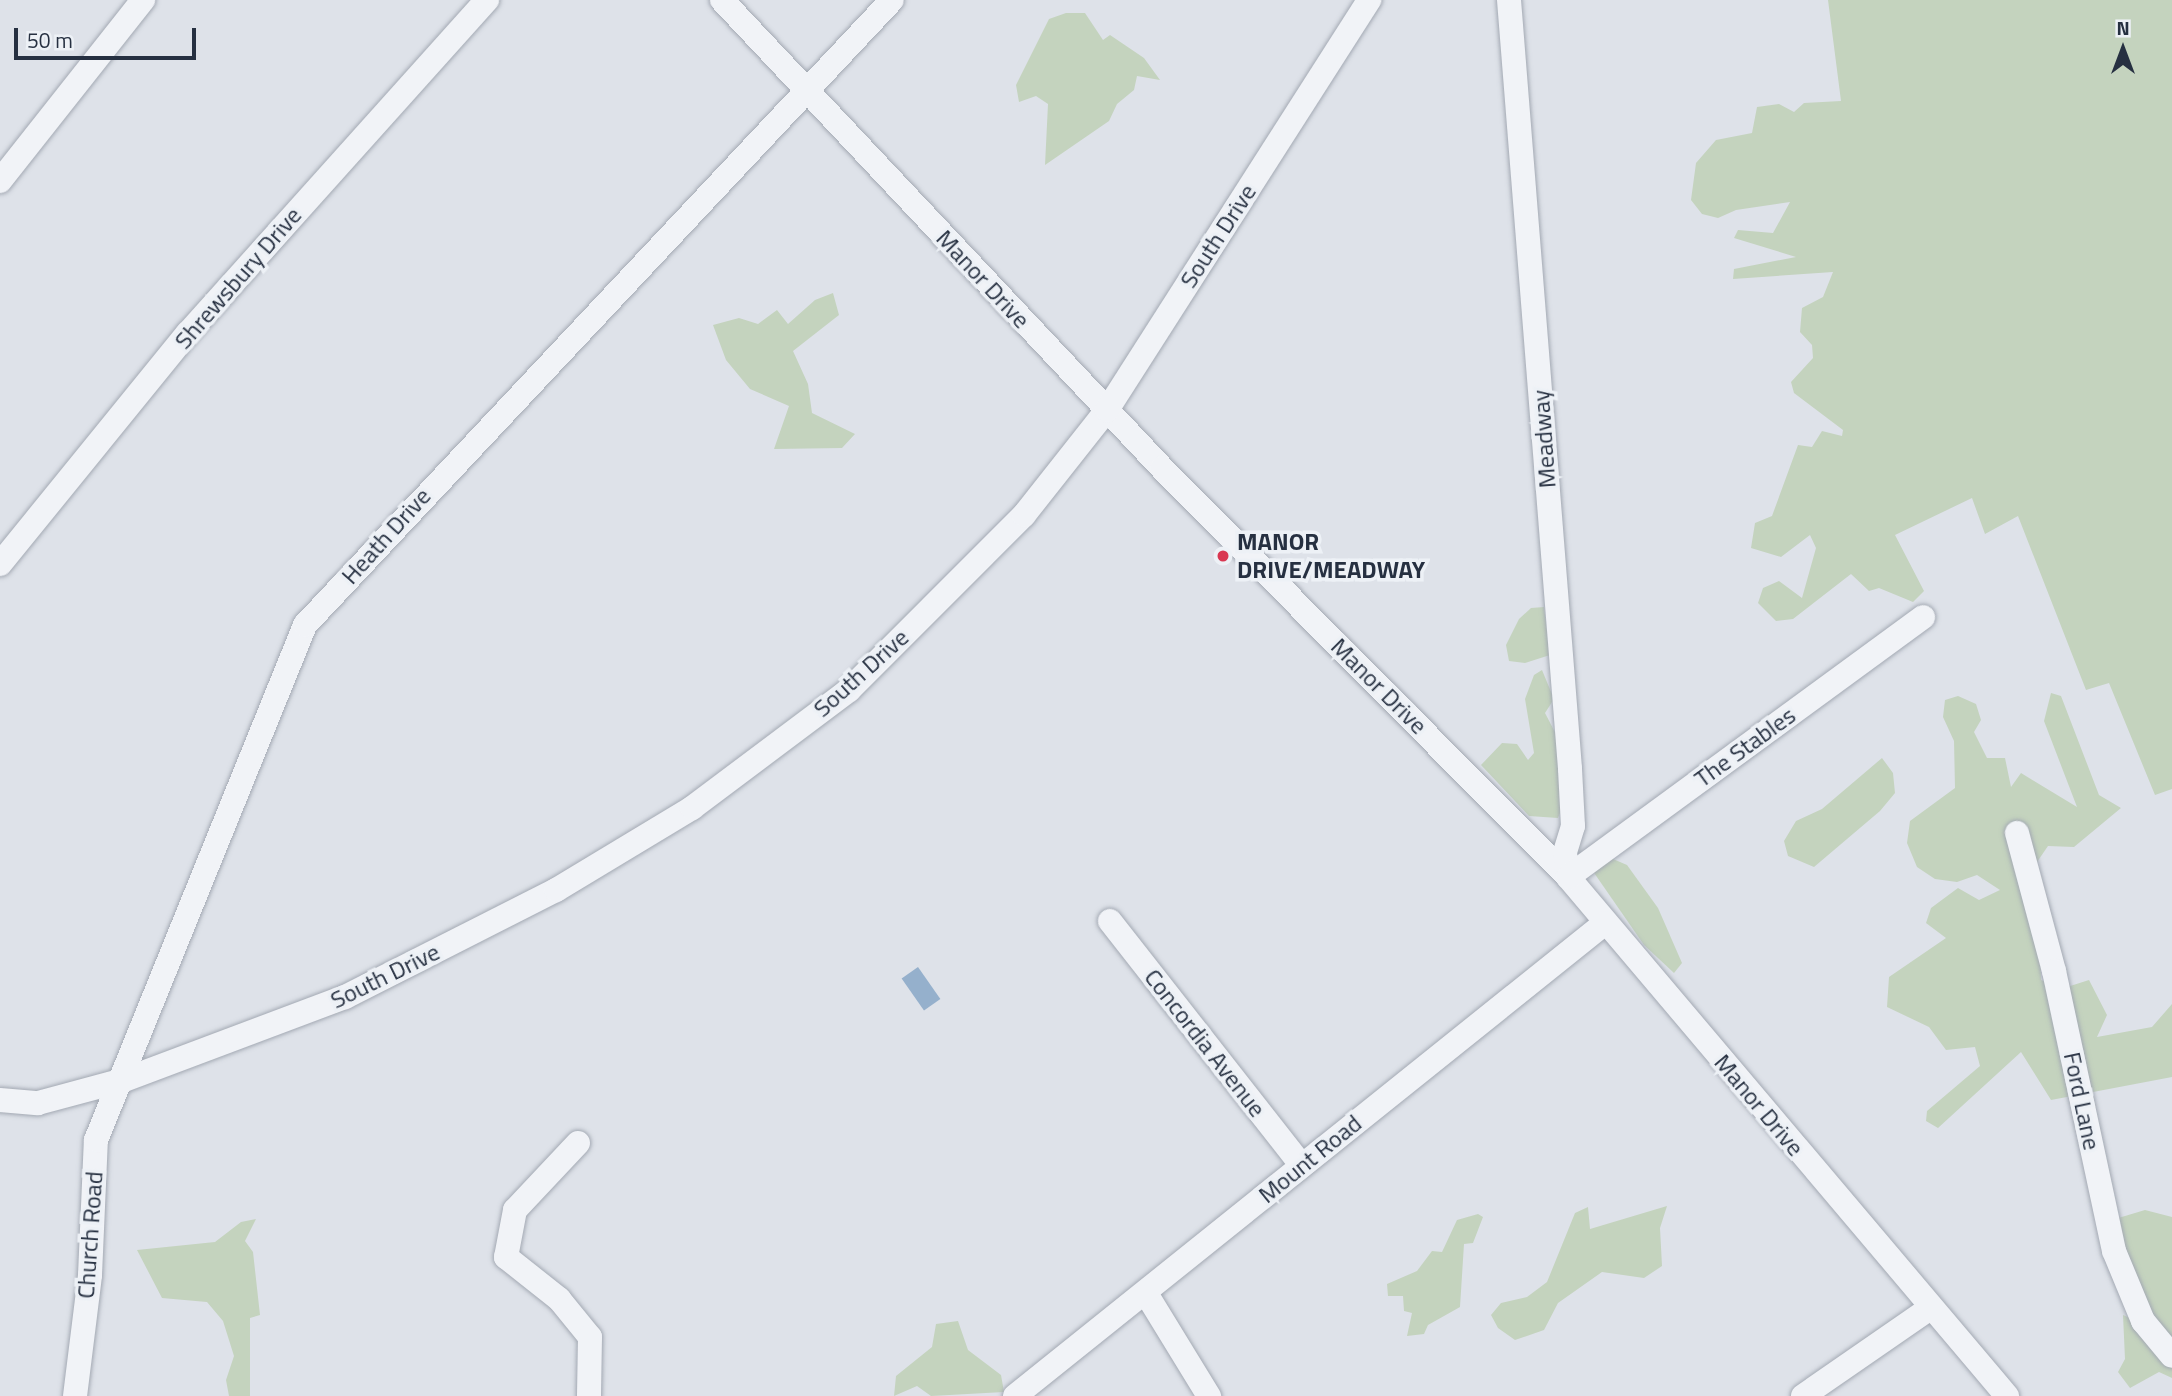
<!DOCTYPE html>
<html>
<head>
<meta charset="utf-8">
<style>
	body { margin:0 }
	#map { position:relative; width:2172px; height:1396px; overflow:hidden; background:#dee2e9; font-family:"Titillium Web",sans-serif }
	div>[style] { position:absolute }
	.green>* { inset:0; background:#c4d3be }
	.water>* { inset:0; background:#95b0cc; transform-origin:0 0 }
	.roads { filter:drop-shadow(0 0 2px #a3a9b3) drop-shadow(0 0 2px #a3a9b3) }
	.minor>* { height:24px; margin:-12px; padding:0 12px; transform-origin:12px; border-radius:12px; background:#f1f3f7 }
	.dots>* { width:19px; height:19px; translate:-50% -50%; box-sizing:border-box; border:4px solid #edf1f6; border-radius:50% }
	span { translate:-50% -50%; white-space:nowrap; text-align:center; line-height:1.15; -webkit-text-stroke:7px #edf1f6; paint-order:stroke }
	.street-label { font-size:24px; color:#263041 }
	.poi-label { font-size:24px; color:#263041; font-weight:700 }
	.left { translate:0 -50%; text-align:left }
	.north { position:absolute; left:2088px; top:14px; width:70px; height:70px; -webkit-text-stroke:5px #edf1f6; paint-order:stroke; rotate:0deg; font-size:19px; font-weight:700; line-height:28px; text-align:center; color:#263041 }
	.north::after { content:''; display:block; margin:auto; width:24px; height:32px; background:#263041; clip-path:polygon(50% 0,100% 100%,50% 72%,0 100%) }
	.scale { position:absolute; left:14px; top:28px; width:182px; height:32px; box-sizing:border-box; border:4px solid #263041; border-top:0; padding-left:9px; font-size:21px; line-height:24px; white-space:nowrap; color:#263041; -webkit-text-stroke:5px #edf1f6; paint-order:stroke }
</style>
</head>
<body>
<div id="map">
	<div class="green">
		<i style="clip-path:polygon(1828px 0,2172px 0,2172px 789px,2155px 795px,2109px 683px,2086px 690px,2018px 516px,1985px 534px,1972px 498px,1895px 535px,1924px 591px,1913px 602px,1879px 588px,1869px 591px,1851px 574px,1793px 619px,1776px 621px,1758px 603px,1763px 588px,1779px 581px,1802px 598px,1816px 548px,1810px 535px,1781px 557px,1751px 548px,1755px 523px,1772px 516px,1798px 445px,1812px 447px,1822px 431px,1842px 436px,1843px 430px,1794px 393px,1791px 382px,1813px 358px,1812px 345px,1800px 332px,1802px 308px,1823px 297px,1833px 272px,1733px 279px,1734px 269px,1796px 257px,1734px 238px,1738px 230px,1773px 233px,1790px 202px,1736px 210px,1718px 218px,1702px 214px,1691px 200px,1696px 163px,1716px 140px,1752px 133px,1757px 107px,1779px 104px,1794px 112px,1804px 103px,1841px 101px)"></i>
		<i style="clip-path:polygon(1066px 13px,1085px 13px,1103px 40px,1110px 35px,1144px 58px,1160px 80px,1137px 76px,1134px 90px,1117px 104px,1109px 121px,1045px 165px,1048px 104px,1036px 96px,1019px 102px,1016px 85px,1049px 19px)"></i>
		<i style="clip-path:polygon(833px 293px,839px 315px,793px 351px,808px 384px,812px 413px,855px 434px,842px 448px,774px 449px,789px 406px,750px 389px,726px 360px,713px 325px,739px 318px,758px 324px,777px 310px,788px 324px,815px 300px)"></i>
		<i style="clip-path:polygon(1544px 607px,1550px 655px,1525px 663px,1509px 661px,1506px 645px,1519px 619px,1531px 608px)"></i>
		<i style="clip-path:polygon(1542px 670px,1554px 699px,1545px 713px,1558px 738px,1562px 808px,1558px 818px,1529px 816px,1481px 765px,1502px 743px,1517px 744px,1528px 760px,1534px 753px,1525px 699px,1534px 675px)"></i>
		<i style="clip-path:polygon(2051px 693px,2061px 696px,2099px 795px,2121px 808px,2074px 847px,2048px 846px,2037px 862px,2041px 980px,2064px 988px,2089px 980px,2107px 1015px,2097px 1037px,2152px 1027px,2172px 1004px,2172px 1077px,2051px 1100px,2021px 1052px,1938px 1128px,1926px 1121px,1927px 1111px,1980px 1066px,1975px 1047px,1946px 1050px,1929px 1027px,1887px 1007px,1889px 977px,1946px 938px,1926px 923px,1931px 908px,1958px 888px,1979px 900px,2000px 890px,1977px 875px,1957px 882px,1935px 879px,1917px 867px,1907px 843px,1910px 821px,1955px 788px,1954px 741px,1943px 717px,1945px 700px,1958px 696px,1976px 704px,1981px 720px,1974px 732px,1987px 758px,2005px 758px,2011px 787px,2021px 773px,2077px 807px,2044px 721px)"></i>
		<i style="clip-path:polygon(1882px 758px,1893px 773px,1895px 793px,1880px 811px,1814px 867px,1788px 856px,1784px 841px,1796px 821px,1822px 809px)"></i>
		<i style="clip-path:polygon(1606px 856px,1627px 865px,1658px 908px,1682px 963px,1674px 973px,1644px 945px,1590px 867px)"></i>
		<i style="clip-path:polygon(1667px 1206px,1660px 1228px,1662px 1266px,1644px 1278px,1602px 1272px,1558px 1303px,1544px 1330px,1515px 1340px,1498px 1328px,1491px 1315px,1501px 1303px,1527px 1297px,1547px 1282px,1575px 1213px,1588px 1207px,1590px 1229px)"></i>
		<i style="clip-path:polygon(2145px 1210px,2172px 1217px,2172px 1378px,2159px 1372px,2130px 1388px,2118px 1372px,2125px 1359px,2123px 1315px,2132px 1319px,2105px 1222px)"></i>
		<i style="clip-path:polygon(1478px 1214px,1483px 1217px,1473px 1243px,1464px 1244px,1460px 1307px,1428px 1325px,1424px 1334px,1407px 1336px,1412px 1313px,1404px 1311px,1403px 1296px,1388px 1296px,1387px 1284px,1417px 1271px,1432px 1251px,1442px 1252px,1457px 1220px)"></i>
		<i style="clip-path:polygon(256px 1219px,245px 1241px,253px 1252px,260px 1315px,250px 1318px,250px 1396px,229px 1396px,226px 1380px,234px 1356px,223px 1321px,207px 1302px,162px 1298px,137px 1250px,215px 1242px,241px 1222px)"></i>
		<i style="clip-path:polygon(958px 1321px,968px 1350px,1001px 1375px,1004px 1392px,931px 1396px,917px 1386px,894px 1396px,896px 1376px,932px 1347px,936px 1324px)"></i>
	</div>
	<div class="water">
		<i style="left:918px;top:967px;width:39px;height:20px;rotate:55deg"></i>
	</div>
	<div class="roads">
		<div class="minor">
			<i style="left:722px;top:0;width:642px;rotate:46.77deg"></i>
			<i style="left:1162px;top:468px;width:576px;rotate:45.21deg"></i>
			<i style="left:1568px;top:877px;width:680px;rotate:49.77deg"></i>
			<i style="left:1509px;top:0;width:771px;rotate:85.46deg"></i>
			<i style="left:1570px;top:769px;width:57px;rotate:87deg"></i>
			<i style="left:1573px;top:826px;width:28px;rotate:107deg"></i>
			<i style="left:1565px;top:853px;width:24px;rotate:83deg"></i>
			<i style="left:1568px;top:877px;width:440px;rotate:-36.2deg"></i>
			<i style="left:0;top:181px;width:231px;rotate:-51.7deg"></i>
			<i style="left:0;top:564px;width:298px;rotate:-50.9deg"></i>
			<i style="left:188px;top:333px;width:448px;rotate:-48.1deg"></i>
			<i style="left:2017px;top:833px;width:143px;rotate:75deg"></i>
			<i style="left:2054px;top:971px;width:286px;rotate:77.9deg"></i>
			<i style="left:2114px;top:1251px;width:76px;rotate:67.5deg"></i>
			<i style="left:2143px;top:1321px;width:45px;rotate:50.4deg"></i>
			<i style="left:1110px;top:921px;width:310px;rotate:51.9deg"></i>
			<i style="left:0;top:1100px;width:38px;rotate:5deg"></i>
			<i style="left:38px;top:1103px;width:89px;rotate:-15deg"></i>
			<i style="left:124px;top:1080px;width:236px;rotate:-20.6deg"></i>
			<i style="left:345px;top:997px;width:237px;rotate:-26.9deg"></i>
			<i style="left:556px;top:890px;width:159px;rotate:-31.1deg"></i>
			<i style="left:692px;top:808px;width:196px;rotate:-36.9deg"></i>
			<i style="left:849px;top:690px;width:247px;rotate:-45deg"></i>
			<i style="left:1024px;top:515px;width:134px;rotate:-51.7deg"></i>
			<i style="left:1107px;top:410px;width:487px;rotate:-57.4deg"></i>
			<i style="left:578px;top:1143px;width:92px;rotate:133.2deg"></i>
			<i style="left:515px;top:1210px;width:48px;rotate:100.8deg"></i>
			<i style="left:506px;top:1257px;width:68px;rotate:38.4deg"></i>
			<i style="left:559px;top:1299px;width:49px;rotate:50.8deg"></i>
			<i style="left:590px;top:1337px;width:59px;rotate:91deg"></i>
			<i style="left:1147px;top:1295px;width:119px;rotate:58.5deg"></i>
			<i style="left:75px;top:1396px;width:122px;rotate:-82.9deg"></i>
			<i style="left:90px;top:1275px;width:135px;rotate:-87.5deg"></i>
			<i style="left:96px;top:1140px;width:556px;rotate:-67.91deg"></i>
			<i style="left:305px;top:625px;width:857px;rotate:-46.8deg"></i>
			<i style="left:1015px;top:1396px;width:756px;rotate:-38.72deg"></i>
			<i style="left:1803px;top:1396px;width:155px;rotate:-34.7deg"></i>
		</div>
	</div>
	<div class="dots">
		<i style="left:1223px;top:556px;background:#d93751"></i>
	</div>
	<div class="street-label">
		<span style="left:1218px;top:236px;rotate:-57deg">South Drive</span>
		<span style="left:238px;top:278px;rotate:-49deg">Shrewsbury Drive</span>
		<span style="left:983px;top:279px;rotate:47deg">Manor Drive</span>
		<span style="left:1544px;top:439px;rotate:-94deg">Meadway</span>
		<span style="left:386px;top:536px;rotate:-48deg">Heath Drive</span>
		<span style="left:861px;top:673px;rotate:-42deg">South Drive</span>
		<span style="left:1379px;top:686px;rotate:45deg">Manor Drive</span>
		<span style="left:1745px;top:747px;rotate:-36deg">The Stables</span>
		<span style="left:385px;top:976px;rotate:-26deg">South Drive</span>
		<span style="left:1205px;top:1043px;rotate:52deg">Concordia Avenue</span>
		<span style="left:2082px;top:1101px;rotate:78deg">Ford Lane</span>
		<span style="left:1759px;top:1105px;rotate:50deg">Manor Drive</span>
		<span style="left:1310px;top:1159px;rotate:-39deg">Mount Road</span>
		<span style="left:90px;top:1235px;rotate:-86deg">Church Road</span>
	</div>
	<div class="poi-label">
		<span class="left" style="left:1237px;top:556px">MANOR<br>DRIVE/MEADWAY</span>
	</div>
	<div class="north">N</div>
	<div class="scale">50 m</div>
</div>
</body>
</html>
